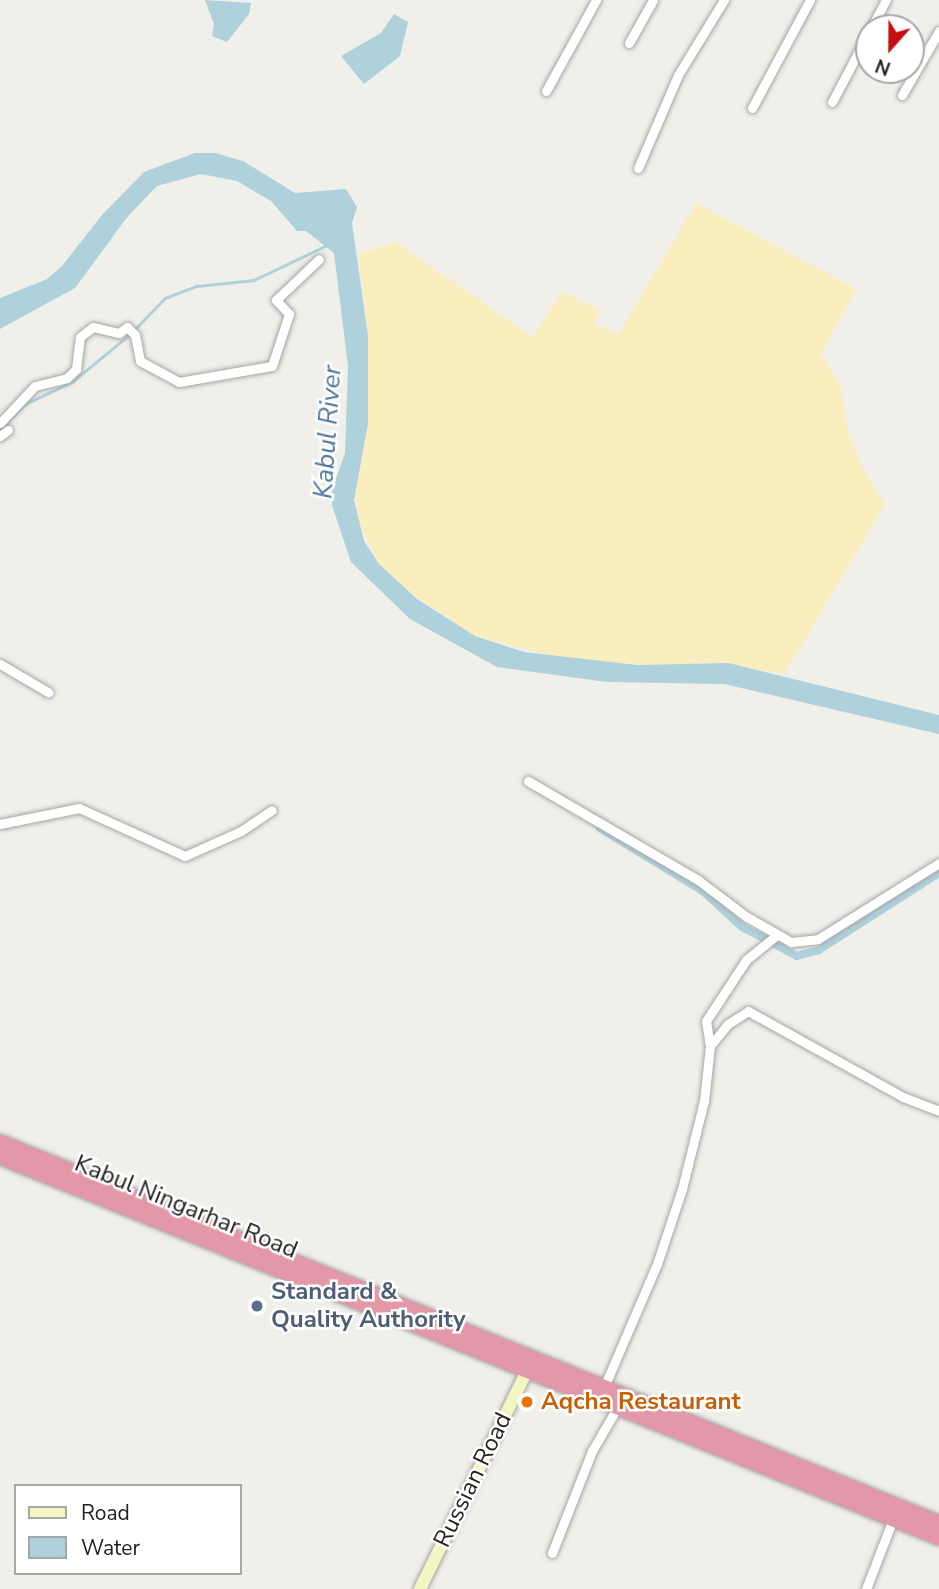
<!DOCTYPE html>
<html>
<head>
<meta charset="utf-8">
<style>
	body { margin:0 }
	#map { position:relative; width:939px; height:1589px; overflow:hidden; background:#f1efea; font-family:"Nunito Sans",sans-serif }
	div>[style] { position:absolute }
	.sand>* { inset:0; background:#faeebf }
	.water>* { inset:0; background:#aed1db }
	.stream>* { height:2.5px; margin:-1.25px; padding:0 1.25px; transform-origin:1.25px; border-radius:1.25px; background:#aed1db }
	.canal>* { height:8px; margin:-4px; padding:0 4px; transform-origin:4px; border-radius:4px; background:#aed1db }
	.roads { filter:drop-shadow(0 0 2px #a6a6a6) drop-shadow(0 0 2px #a6a6a6) }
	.street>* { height:9px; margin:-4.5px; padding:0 4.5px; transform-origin:4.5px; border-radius:4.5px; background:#fff }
	.secondary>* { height:12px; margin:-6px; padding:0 6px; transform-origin:6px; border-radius:6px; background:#f3f6c3 }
	.highway>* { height:16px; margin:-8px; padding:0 8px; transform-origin:8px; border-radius:8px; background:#e298a6 }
	.dots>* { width:19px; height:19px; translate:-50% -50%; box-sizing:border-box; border:4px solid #fff; border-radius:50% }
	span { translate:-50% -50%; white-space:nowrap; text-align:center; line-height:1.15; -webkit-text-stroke:5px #fff; paint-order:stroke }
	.street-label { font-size:24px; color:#222 }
	.service-label { font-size:24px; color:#4e5e75; font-weight:700 }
	.left { translate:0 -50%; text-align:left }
	.food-label { font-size:24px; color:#c56008; font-weight:700 }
	.water-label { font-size:26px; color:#4d759c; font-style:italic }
	.legend { position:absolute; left:14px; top:1484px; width:228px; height:91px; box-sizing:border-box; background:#fff; border:2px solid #a7a7a7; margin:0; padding:9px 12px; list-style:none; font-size:21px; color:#222 }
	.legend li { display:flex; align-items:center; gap:14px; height:35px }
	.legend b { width:35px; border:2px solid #a7a7a7 }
	.north { position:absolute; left:855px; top:14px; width:70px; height:70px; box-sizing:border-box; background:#fff; border:2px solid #a7a7a7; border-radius:50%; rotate:201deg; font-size:19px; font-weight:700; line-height:28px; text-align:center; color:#222 }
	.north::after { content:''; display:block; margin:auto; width:24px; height:32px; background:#c50f0f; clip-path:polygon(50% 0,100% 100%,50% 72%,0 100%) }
</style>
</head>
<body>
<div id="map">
	<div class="sand">
		<i style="clip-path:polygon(696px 203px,856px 289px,821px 355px,840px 385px,849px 435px,862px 467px,885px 504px,784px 674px,714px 662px,661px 666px,560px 658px,475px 636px,399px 585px,379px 564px,357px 518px,355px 482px,368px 424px,368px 336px,359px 254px,395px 242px,533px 337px,562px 291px,600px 310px,594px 324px,619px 334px)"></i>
	</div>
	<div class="water">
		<i style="clip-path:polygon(205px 0,251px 3px,249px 14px,227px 42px,212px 36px,214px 24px)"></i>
		<i style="clip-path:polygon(394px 14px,408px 22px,400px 56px,364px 84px,341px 56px,381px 33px)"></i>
		<i style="clip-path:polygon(195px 153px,215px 153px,243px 161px,295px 193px,346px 189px,357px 207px,352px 223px,368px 336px,368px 424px,354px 500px,364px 541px,379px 564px,417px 599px,475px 636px,524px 652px,637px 665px,729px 663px,939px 715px,939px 734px,724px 684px,607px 682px,497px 667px,410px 619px,351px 562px,332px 505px,332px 490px,345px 453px,348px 366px,334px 253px,306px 231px,297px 231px,271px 201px,237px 181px,201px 174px,157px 186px,128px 216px,75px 288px,0 329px,0 298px,47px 279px,62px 266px,102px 215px,144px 172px)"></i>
	</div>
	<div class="stream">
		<i style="left:134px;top:330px;width:45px;rotate:-45.9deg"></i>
		<i style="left:165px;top:298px;width:34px;rotate:-21deg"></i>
		<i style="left:197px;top:286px;width:57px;rotate:-6deg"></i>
		<i style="left:254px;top:280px;width:81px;rotate:-25.6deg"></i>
		<i style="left:0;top:429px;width:35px;rotate:-45deg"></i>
		<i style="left:25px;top:404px;width:52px;rotate:-25.1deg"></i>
		<i style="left:72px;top:382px;width:74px;rotate:-39.5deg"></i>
	</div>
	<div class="canal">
		<i style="left:600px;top:828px;width:121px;rotate:31.5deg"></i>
		<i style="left:703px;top:891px;width:53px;rotate:42.7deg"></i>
		<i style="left:742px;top:927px;width:62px;rotate:27.8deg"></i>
		<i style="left:797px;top:956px;width:23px;rotate:-15deg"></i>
		<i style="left:819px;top:950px;width:143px;rotate:-32.7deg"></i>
	</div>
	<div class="roads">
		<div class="street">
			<i style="left:871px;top:28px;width:32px;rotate:-62deg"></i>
			<i style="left:629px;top:43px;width:49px;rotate:-60.8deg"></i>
			<i style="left:546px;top:91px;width:104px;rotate:-61.2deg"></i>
			<i style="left:902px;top:95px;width:74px;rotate:-60deg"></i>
			<i style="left:832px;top:102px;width:79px;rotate:-62.1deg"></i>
			<i style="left:752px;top:108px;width:123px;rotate:-61.8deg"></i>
			<i style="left:638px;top:168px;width:101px;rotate:-66.7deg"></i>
			<i style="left:678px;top:75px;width:88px;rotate:-58.5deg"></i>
			<i style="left:0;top:423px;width:51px;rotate:-46.6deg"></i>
			<i style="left:35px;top:386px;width:33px;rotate:-14deg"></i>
			<i style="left:67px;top:378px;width:13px;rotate:-45deg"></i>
			<i style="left:76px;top:369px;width:32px;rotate:-83deg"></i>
			<i style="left:80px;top:337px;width:16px;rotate:-38deg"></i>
			<i style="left:93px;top:327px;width:27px;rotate:13deg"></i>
			<i style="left:119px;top:333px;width:10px;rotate:-37deg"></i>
			<i style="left:127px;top:327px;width:11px;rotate:45deg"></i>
			<i style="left:135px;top:335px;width:26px;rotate:79deg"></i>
			<i style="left:140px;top:361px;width:44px;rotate:28.3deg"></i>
			<i style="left:179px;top:382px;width:94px;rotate:-9.8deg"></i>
			<i style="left:272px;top:366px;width:55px;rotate:-71.9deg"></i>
			<i style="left:289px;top:314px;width:19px;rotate:-133deg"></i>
			<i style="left:276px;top:300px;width:59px;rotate:-43.6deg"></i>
			<i style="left:0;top:436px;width:10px;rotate:-37deg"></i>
			<i style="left:0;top:664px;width:56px;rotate:30.3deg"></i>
			<i style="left:528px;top:781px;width:197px;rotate:30.2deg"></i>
			<i style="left:698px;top:880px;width:61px;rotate:37.1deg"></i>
			<i style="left:747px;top:917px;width:51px;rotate:29.6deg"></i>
			<i style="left:791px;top:942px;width:27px;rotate:-6deg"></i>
			<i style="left:818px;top:939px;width:143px;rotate:-32.1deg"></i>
			<i style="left:0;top:824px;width:81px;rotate:-11.4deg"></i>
			<i style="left:79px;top:808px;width:116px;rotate:24.4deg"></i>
			<i style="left:185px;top:856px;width:61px;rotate:-24.1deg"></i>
			<i style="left:241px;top:831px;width:37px;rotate:-34deg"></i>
			<i style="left:710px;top:1046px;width:28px;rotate:-51deg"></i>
			<i style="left:728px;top:1024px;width:24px;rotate:-33deg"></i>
			<i style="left:748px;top:1011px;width:177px;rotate:29deg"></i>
			<i style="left:903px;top:1097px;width:39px;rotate:21deg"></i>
			<i style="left:604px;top:1387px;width:134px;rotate:-66.7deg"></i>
			<i style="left:657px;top:1264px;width:79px;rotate:-71.6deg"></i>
			<i style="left:682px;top:1189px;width:91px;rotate:-76deg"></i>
			<i style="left:704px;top:1101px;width:55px;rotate:-83.8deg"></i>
			<i style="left:710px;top:1046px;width:25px;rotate:-99deg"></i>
			<i style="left:706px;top:1021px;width:73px;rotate:-56.7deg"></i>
			<i style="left:746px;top:960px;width:40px;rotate:-39deg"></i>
			<i style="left:552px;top:1553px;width:110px;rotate:-68.6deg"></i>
			<i style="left:592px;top:1451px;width:50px;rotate:-59.8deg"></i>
			<i style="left:866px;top:1589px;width:75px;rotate:-68.9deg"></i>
		</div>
		<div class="secondary">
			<i style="left:420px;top:1589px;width:243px;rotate:-63.9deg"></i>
		</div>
		<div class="highway">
			<i style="left:0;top:1143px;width:1013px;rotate:22.08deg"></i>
			<i style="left:0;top:1156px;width:1013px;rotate:22.08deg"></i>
		</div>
	</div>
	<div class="dots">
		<i style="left:257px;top:1306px;background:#5c6f8a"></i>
		<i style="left:527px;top:1402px;background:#e8710a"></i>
	</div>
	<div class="street-label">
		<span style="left:186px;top:1207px;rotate:22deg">Kabul Ningarhar Road</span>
		<span style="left:473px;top:1480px;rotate:-64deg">Russian Road</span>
	</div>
	<div class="service-label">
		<span class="left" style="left:271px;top:1306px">Standard &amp;<br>Quality Authority</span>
	</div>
	<div class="food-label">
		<span class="left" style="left:541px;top:1402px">Aqcha Restaurant</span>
	</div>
	<div class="water-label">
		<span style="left:328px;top:432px;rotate:-86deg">Kabul River</span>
	</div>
	<ul class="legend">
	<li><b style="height:9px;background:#f3f6c3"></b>Road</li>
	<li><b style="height:19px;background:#aed1db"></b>Water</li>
	</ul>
	<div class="north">N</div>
</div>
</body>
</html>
